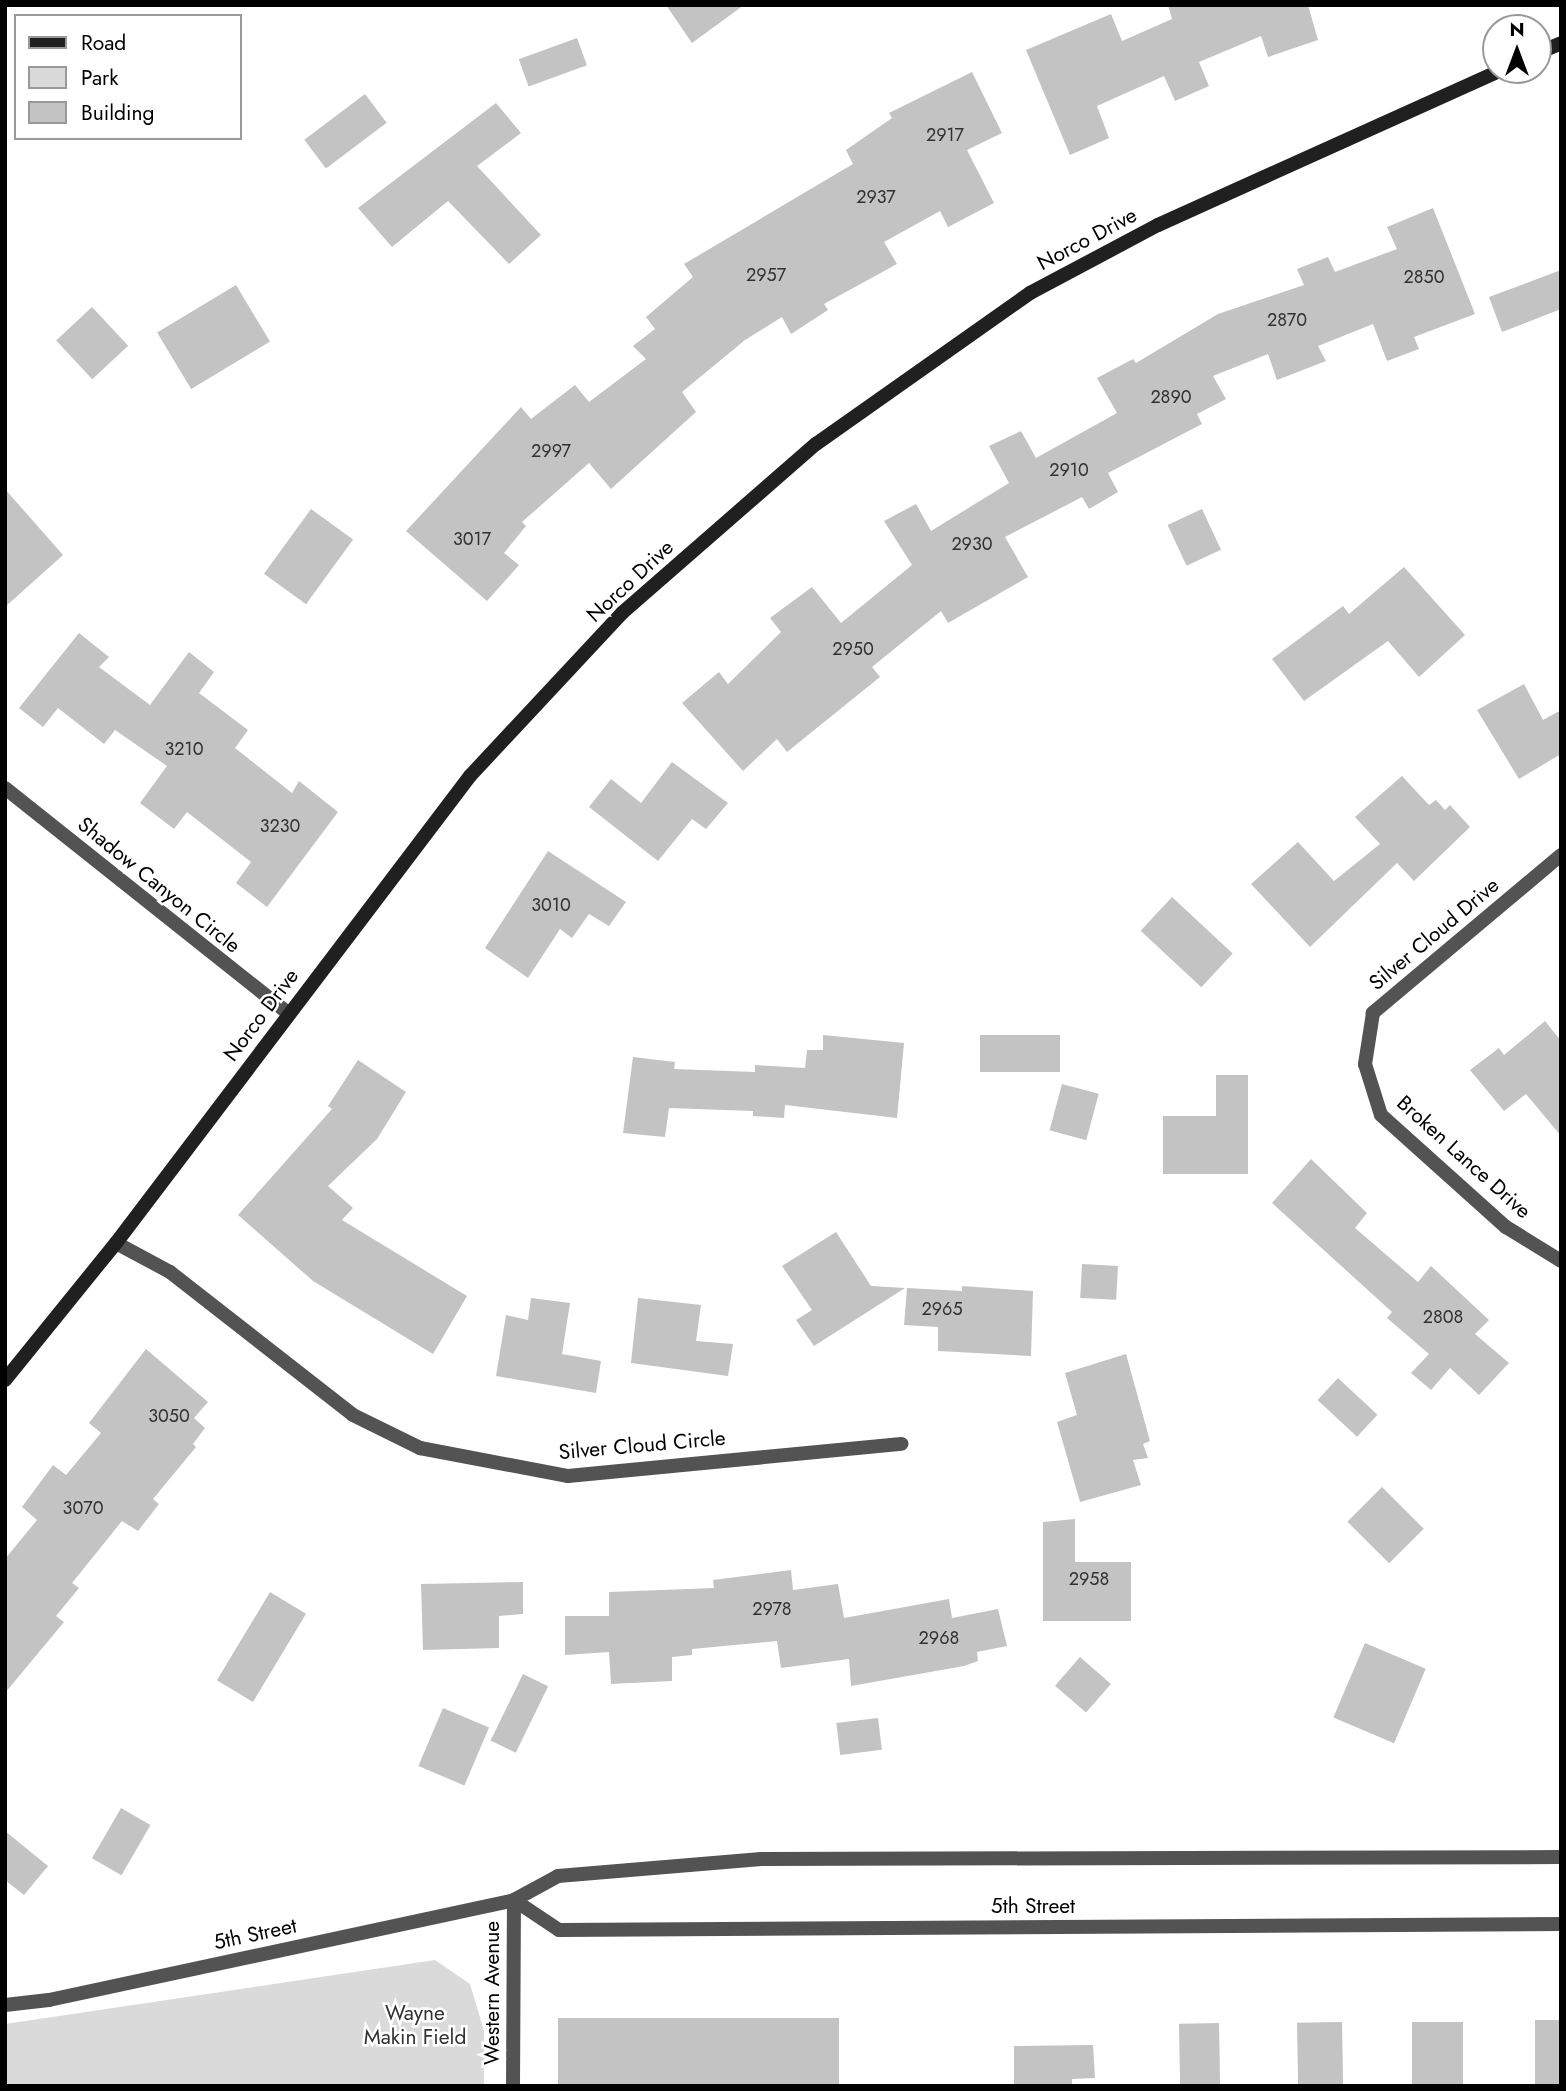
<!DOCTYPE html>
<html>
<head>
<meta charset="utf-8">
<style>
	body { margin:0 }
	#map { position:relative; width:1566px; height:2091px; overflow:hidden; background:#fff; font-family:Jost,sans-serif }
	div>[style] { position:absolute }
	.green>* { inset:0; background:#dadada }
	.building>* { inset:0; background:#c3c3c3; transform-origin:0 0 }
	.minor>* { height:14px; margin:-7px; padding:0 7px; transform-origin:7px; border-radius:7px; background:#535353 }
	.tertiary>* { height:14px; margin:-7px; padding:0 7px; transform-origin:7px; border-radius:7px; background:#535353 }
	.secondary>* { height:14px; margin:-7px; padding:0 7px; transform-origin:7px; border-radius:7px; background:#202020 }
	span { translate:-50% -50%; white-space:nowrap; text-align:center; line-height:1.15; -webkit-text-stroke:5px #fff; paint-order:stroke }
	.number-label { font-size:18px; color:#313131 }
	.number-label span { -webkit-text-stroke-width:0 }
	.street-label { font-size:21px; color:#000 }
	.park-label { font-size:21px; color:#313131 }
	.frame { position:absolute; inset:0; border:7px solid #000; pointer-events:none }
	.legend { position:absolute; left:14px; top:14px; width:228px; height:126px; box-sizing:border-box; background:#fff; border:2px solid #999; margin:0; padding:9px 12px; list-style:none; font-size:21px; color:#000 }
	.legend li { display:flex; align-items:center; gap:14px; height:35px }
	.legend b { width:35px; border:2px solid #999 }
	.north { position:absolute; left:1482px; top:14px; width:70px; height:70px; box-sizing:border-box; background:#fff; border:2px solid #999; border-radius:50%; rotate:0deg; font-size:19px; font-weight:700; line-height:28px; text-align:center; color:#000 }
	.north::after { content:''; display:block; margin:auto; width:24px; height:32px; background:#000; clip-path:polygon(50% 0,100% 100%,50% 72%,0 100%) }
</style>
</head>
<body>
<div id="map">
	<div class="green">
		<i style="clip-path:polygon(435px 1960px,470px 1984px,484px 2031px,484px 2086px,5px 2086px,5px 2024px)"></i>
	</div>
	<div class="building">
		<i style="clip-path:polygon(666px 5px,744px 5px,692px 43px)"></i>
		<i style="clip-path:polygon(1168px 5px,1308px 5px,1318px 40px,1268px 57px,1261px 36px,1199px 62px,1209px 86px,1175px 101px,1164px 76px,1097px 106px,1109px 138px,1070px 155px,1026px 50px,1111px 14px,1122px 41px,1172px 19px)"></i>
		<i style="left:577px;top:38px;width:29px;height:62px;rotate:70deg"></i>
		<i style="clip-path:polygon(972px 72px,1002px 133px,967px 150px,994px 203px,948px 227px,940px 211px,884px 242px,897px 264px,824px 304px,828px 310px,791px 334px,782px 317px,745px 340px,682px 392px,696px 412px,611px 489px,589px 463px,522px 522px,526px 526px,504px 553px,519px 565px,487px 601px,406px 531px,521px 407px,531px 419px,575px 385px,589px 402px,646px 359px,633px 346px,655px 329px,646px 317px,693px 277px,684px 264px,853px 164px,846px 150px,892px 118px,889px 113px)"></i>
		<i style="left:365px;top:94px;width:36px;height:76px;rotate:53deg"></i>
		<i style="clip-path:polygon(496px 103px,521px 133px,477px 166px,541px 235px,509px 264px,448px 201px,392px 247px,358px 208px)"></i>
		<i style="clip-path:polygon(1433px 208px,1475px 314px,1414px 337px,1419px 349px,1387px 361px,1373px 324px,1318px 346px,1326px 361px,1277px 380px,1268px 354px,1213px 376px,1226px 399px,1197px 414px,1202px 424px,1108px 473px,1118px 492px,1089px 509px,1082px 497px,1005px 537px,1028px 577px,948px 623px,941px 611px,872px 667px,880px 677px,787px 752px,777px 739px,743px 771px,682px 703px,719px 672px,728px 684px,781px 632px,770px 618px,812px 587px,841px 623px,912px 565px,884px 521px,916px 504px,931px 531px,1009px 483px,989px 446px,1021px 431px,1036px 458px,1117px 413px,1097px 378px,1133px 359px,1136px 363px,1218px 314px,1304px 285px,1297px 269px,1328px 257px,1335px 272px,1397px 249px,1387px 227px)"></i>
		<i style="clip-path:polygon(1561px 270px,1561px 309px,1502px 332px,1489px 297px)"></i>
		<i style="left:236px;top:285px;width:66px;height:92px;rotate:59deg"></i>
		<i style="left:92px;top:307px;width:53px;height:49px;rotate:47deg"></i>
		<i style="clip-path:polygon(5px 489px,63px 555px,5px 607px)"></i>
		<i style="left:311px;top:509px;width:52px;height:80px;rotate:36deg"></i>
		<i style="left:1202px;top:509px;width:45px;height:38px;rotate:65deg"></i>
		<i style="clip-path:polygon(1404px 567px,1465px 635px,1419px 677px,1388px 641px,1304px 701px,1272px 659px,1343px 606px,1349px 614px)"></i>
		<i style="clip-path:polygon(79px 633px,109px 657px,99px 667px,150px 705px,189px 652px,214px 672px,199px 693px,248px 730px,235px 748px,292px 793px,299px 781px,338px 812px,267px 907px,236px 883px,251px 862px,187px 812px,174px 829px,140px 803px,167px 766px,115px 730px,104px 744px,58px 708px,43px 727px,19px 708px)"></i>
		<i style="clip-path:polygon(1524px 684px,1543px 720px,1561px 710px,1561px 754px,1519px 779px,1477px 710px)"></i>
		<i style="clip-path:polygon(672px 762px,728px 803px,706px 829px,692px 819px,658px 861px,589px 807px,611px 779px,641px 803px)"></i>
		<i style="clip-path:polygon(1402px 776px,1429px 805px,1436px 800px,1445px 810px,1450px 805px,1470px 827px,1414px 881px,1397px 863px,1310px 947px,1251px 884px,1298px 842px,1334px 881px,1380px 844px,1355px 817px)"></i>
		<i style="clip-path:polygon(548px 851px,626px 902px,609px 926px,589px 914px,572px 938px,560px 929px,528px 978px,485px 948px)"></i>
		<i style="left:1172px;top:897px;width:83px;height:46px;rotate:43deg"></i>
		<i style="clip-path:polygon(1545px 1021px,1561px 1041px,1561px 1136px,1526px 1094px,1504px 1111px,1470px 1070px,1499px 1048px,1504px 1055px)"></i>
		<i style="clip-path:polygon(823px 1035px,904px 1043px,897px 1118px,785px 1105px,784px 1118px,753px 1116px,753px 1111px,669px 1108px,665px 1137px,623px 1133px,633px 1057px,675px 1062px,674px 1069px,755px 1072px,755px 1065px,805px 1068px,807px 1050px,823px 1050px)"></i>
		<i style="left:980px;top:1035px;width:80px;height:37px"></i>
		<i style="clip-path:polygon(358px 1060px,406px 1092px,377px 1139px,328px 1186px,353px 1208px,342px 1220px,467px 1296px,433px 1354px,313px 1281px,238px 1215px,332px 1109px,328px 1106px)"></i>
		<i style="clip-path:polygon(1216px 1075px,1248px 1075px,1248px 1174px,1163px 1174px,1163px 1116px,1216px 1116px)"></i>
		<i style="left:1062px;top:1084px;width:38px;height:48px;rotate:15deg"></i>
		<i style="clip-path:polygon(1311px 1159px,1367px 1213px,1355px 1228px,1418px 1282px,1431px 1266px,1489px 1320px,1475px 1334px,1509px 1363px,1479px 1395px,1450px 1368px,1431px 1390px,1411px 1373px,1429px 1354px,1387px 1318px,1392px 1312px,1272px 1203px)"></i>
		<i style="clip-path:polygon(836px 1232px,871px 1286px,905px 1288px,814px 1346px,796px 1320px,812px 1310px,782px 1266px)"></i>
		<i style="left:1082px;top:1264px;width:36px;height:34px;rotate:3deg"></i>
		<i style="clip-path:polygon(962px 1286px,1033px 1291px,1031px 1356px,938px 1351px,938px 1327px,904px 1325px,907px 1288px,962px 1291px)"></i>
		<i style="clip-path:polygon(531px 1298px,570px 1303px,562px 1354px,601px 1361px,596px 1393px,496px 1376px,506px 1315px,528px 1320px)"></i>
		<i style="clip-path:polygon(638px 1298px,701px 1305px,696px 1341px,733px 1344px,728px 1376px,631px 1363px)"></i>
		<i style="clip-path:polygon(146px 1349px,208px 1402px,194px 1418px,205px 1428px,193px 1444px,196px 1447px,153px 1499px,159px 1504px,138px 1531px,122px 1521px,72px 1583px,79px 1588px,56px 1616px,64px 1622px,5px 1693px,5px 1559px,37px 1520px,22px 1507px,53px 1465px,66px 1475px,101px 1433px,89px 1423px)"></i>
		<i style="clip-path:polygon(1126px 1354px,1150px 1441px,1143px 1444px,1148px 1458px,1133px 1460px,1141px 1485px,1080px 1502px,1057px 1422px,1077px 1415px,1065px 1373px)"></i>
		<i style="left:1338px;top:1378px;width:54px;height:30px;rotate:43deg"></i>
		<i style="left:1382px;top:1487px;width:59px;height:49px;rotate:45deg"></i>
		<i style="clip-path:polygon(1075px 1519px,1075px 1562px,1131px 1562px,1131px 1621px,1043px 1621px,1043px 1522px)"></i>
		<i style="clip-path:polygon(791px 1570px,793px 1590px,838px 1584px,844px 1618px,949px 1599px,952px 1618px,998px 1609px,1007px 1646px,977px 1652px,978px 1661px,964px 1666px,851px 1686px,849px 1659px,781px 1668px,777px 1641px,692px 1649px,692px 1655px,672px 1657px,672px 1681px,611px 1684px,609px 1652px,565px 1655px,565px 1616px,609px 1616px,609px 1592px,714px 1588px,713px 1580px)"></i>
		<i style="clip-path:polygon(523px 1582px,523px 1614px,499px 1616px,499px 1648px,423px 1650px,421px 1584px)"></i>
		<i style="left:270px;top:1592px;width:42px;height:103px;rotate:31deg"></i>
		<i style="left:1365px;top:1643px;width:66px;height:81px;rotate:23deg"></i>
		<i style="left:1080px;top:1657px;width:41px;height:38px;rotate:41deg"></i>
		<i style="left:523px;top:1674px;width:28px;height:74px;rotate:26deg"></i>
		<i style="left:443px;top:1708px;width:50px;height:63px;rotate:23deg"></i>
		<i style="left:878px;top:1718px;width:32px;height:42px;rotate:83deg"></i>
		<i style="left:121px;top:1808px;width:34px;height:58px;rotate:30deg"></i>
		<i style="clip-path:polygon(5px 1831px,48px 1866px,24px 1895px,5px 1880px)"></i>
		<i style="left:558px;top:2018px;width:281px;height:68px"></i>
		<i style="left:1535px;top:2020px;width:26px;height:66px"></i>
		<i style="left:1342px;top:2022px;width:64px;height:45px;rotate:89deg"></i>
		<i style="left:1412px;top:2022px;width:51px;height:64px"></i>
		<i style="left:1219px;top:2023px;width:63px;height:40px;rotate:89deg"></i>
		<i style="clip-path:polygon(1093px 2045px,1095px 2078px,1072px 2079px,1072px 2086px,1014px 2086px,1014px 2046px)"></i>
	</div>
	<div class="minor">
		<i style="left:5px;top:788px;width:362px;rotate:38.5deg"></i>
		<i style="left:1561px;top:855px;width:246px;rotate:140deg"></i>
		<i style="left:1373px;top:1013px;width:52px;rotate:98.9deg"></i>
		<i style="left:1365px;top:1064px;width:53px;rotate:72.6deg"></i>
		<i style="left:1381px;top:1115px;width:168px;rotate:41.9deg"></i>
		<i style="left:1506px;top:1227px;width:65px;rotate:31.7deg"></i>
		<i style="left:116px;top:1243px;width:61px;rotate:28.2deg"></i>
		<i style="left:170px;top:1272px;width:232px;rotate:38deg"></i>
		<i style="left:353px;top:1415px;width:75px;rotate:26.2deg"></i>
		<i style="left:420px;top:1448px;width:151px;rotate:10.7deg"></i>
		<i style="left:568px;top:1476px;width:335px;rotate:-5.5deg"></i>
	</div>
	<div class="tertiary">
		<i style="left:514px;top:1900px;width:54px;rotate:33.7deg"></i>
		<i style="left:559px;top:1930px;width:1002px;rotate:-0.34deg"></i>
		<i style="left:5px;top:2005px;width:44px;rotate:-6.5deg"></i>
		<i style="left:49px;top:2000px;width:476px;rotate:-12.1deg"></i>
		<i style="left:514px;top:1900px;width:50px;rotate:-28.6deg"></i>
		<i style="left:558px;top:1876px;width:204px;rotate:-4.8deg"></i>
		<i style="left:761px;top:1859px;width:800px;rotate:-0.14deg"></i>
		<i style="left:513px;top:2086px;width:186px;rotate:-89.7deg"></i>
	</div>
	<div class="secondary">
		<i style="left:1538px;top:53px;width:25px;rotate:-23deg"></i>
		<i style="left:5px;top:1380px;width:176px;rotate:-51deg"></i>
		<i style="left:116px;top:1243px;width:586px;rotate:-52.84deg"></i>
		<i style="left:470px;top:776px;width:223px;rotate:-47deg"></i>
		<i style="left:622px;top:613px;width:257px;rotate:-41.1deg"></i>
		<i style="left:816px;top:444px;width:262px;rotate:-35.2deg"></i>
		<i style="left:1030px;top:293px;width:145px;rotate:-28deg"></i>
		<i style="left:1158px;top:225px;width:376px;rotate:-24.3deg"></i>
	</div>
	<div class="number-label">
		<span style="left:945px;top:135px">2917</span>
		<span style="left:876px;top:197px">2937</span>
		<span style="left:766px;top:275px">2957</span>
		<span style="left:1424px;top:277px">2850</span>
		<span style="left:1287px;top:320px">2870</span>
		<span style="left:1171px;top:397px">2890</span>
		<span style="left:551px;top:451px">2997</span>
		<span style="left:1069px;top:470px">2910</span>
		<span style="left:472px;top:539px">3017</span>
		<span style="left:972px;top:544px">2930</span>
		<span style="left:853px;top:649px">2950</span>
		<span style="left:184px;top:749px">3210</span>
		<span style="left:280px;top:826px">3230</span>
		<span style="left:551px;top:905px">3010</span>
		<span style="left:942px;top:1309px">2965</span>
		<span style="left:1443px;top:1317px">2808</span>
		<span style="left:169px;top:1416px">3050</span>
		<span style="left:83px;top:1508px">3070</span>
		<span style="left:1089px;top:1579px">2958</span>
		<span style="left:772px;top:1609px">2978</span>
		<span style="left:939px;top:1638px">2968</span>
	</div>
	<div class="street-label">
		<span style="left:1087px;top:239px;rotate:-28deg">Norco Drive</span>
		<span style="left:630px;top:581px;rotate:-43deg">Norco Drive</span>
		<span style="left:159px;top:885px;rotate:39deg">Shadow Canyon Circle</span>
		<span style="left:1434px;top:934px;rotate:-40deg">Silver Cloud Drive</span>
		<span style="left:261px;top:1015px;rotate:-53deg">Norco Drive</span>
		<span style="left:1464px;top:1157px;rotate:42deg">Broken Lance Drive</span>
		<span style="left:642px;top:1445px;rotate:-5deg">Silver Cloud Circle</span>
		<span style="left:1033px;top:1906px">5th Street</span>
		<span style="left:255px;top:1934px;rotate:-12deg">5th Street</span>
		<span style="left:492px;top:1993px;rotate:-90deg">Western Avenue</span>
	</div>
	<div class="park-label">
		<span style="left:415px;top:2025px">Wayne<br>Makin Field</span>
	</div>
	<div class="frame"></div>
	<ul class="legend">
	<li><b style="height:9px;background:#202020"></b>Road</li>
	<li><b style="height:19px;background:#dadada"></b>Park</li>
	<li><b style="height:19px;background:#c3c3c3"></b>Building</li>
	</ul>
	<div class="north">N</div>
</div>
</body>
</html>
